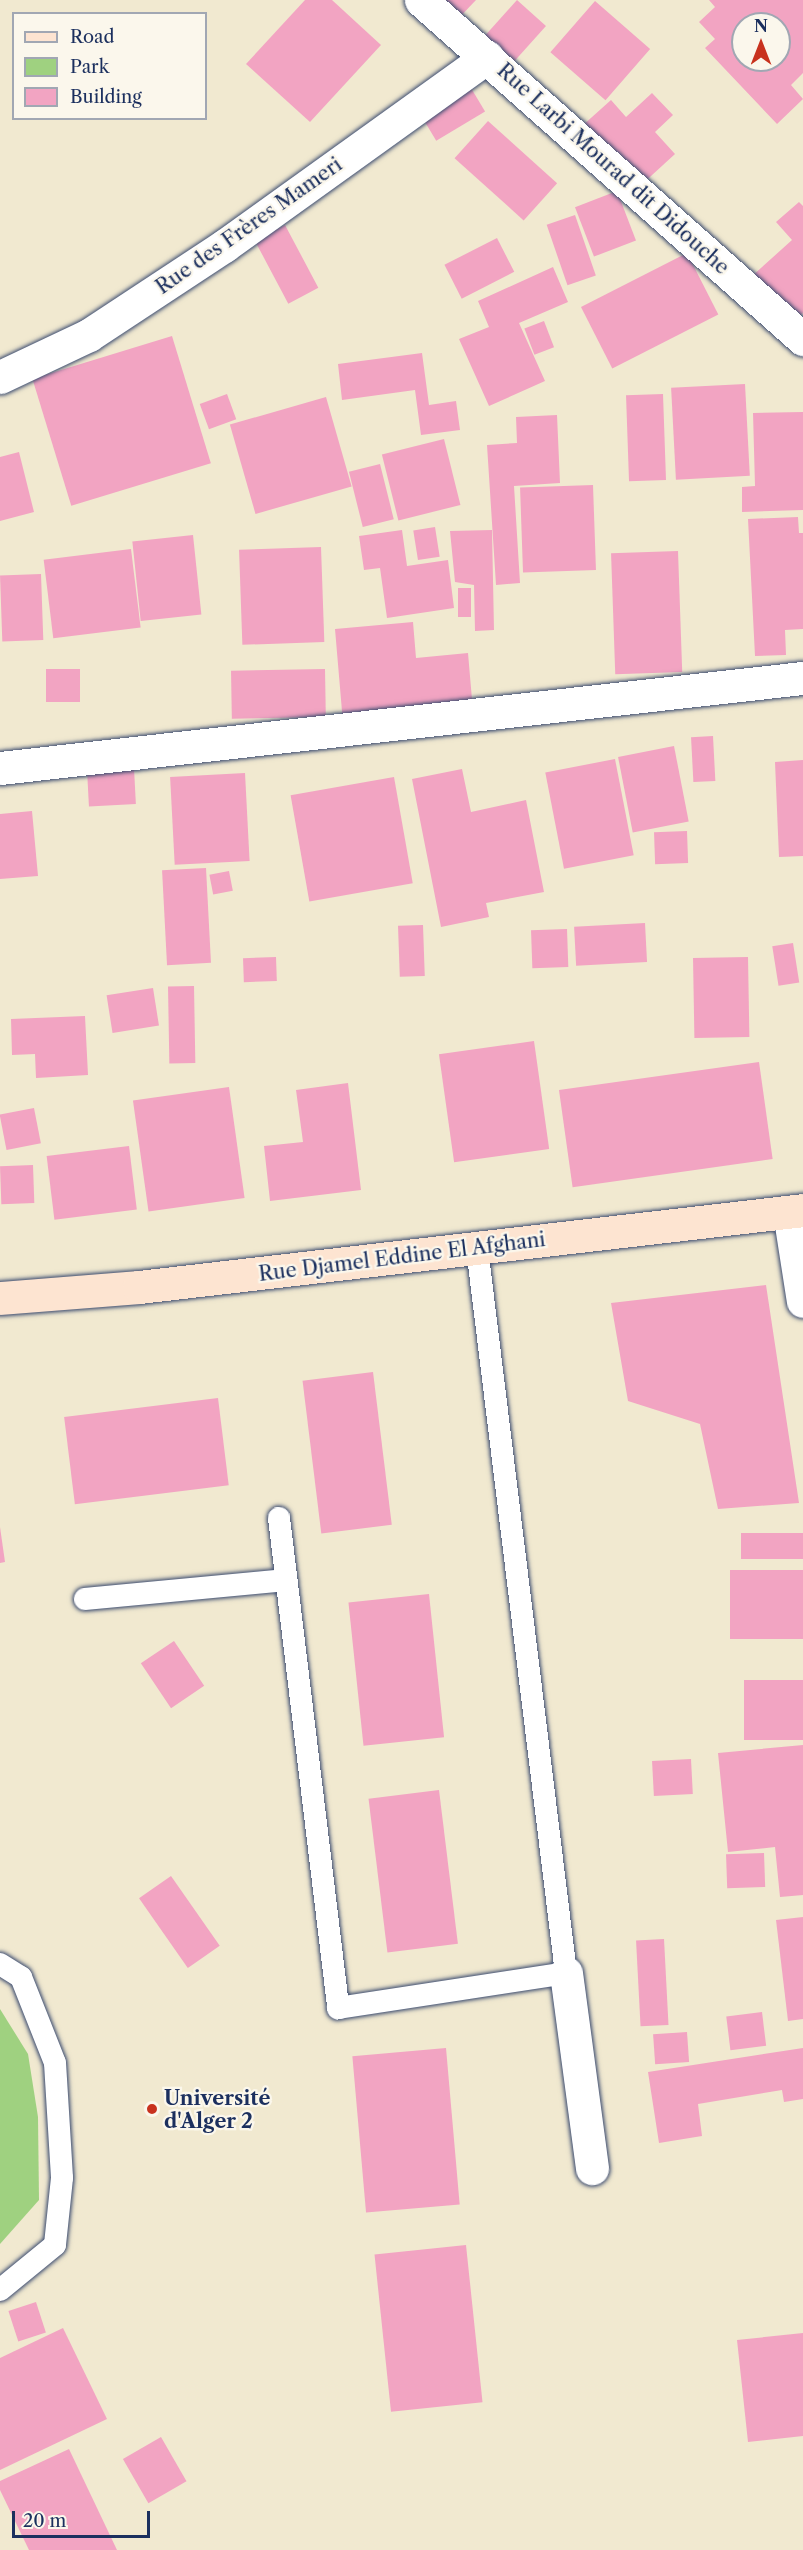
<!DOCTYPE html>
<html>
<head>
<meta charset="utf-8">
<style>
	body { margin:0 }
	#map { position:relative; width:803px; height:2550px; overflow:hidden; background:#f1e9d0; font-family:"Libre Caslon Text",serif }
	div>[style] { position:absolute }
	.green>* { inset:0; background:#9fd180 }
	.building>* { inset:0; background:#f2a4c2; transform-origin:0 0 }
	.roads { filter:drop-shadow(0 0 2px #3b4b6f) drop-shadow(0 0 2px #3b4b6f) }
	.service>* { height:22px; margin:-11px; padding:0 11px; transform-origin:11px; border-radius:11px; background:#fff }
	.minor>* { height:33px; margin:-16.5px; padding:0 16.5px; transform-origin:16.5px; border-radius:16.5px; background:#fff }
	.secondary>* { height:33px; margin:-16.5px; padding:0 16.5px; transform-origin:16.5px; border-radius:16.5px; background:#fde4d1 }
	.dots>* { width:16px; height:16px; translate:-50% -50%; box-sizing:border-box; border:3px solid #fbf7ec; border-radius:50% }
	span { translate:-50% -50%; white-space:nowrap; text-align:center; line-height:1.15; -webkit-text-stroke:4.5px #fbf7ec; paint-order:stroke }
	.street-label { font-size:20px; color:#1b2f5e }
	.poi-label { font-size:20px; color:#1b2f5e; font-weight:700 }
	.left { translate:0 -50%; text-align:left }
	.legend { position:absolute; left:12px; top:12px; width:195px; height:108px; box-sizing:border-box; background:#fbf7ec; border:2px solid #a1a7b3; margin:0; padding:8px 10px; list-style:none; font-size:18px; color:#1b2f5e }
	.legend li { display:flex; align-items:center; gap:12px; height:30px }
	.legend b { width:30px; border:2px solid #a1a7b3 }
	.north { position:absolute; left:731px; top:12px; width:60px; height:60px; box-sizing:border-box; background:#fbf7ec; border:2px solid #a1a7b3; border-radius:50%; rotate:0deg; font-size:16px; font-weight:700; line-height:24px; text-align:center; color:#1b2f5e }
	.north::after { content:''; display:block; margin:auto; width:21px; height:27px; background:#c8321e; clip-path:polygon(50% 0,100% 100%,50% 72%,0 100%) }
	.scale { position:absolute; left:12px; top:2511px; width:138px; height:27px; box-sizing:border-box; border:3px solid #1b2f5e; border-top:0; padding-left:8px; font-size:18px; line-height:21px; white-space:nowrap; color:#1b2f5e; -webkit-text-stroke:4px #fbf7ec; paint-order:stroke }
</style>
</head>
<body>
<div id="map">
	<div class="green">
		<i style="clip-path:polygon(0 2009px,28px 2054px,38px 2117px,39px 2200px,0 2244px)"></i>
	</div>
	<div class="building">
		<i style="clip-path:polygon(305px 0,332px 0,381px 45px,310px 122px,246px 64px)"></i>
		<i style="clip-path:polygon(434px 0,476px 0,456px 21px)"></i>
		<i style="left:517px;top:0;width:39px;height:54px;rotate:42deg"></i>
		<i style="clip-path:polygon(evenodd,709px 0,803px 0,803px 73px,791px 85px,803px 99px,777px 124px,705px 48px,715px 39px,699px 22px,715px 7px,709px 0,743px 24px,779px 24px,779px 60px,743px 60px,743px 24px)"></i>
		<i style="left:595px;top:1px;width:73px;height:68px;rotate:41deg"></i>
		<i style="left:465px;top:78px;width:39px;height:57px;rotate:59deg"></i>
		<i style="clip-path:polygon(652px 93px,673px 115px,655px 132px,675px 154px,639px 187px,582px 126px,611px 100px,626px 117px)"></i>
		<i style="left:488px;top:121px;width:93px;height:50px;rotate:42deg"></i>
		<i style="left:617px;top:191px;width:53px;height:45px;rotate:69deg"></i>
		<i style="clip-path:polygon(799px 202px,803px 206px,803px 313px,792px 323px,751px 277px,792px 240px,776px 222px)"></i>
		<i style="left:575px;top:215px;width:64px;height:30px;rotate:71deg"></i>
		<i style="left:285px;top:225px;width:71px;height:34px;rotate:62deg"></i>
		<i style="left:497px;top:238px;width:38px;height:59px;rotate:63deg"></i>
		<i style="left:687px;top:253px;width:69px;height:119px;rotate:63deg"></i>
		<i style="clip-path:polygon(553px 267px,568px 302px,519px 323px,545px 381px,489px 406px,459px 339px,489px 327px,478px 301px)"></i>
		<i style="left:544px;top:321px;width:28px;height:21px;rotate:69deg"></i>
		<i style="left:172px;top:336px;width:133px;height:146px;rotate:73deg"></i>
		<i style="clip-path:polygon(422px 353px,429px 405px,456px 401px,460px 430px,421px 435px,415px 390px,342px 400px,338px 364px)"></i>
		<i style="left:745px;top:384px;width:92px;height:74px;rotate:87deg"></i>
		<i style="left:227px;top:394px;width:27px;height:29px;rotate:70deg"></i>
		<i style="left:663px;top:394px;width:86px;height:37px;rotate:88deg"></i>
		<i style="left:326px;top:397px;width:93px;height:100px;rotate:74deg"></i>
		<i style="clip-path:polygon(803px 412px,803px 510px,742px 512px,742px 487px,755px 486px,753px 413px)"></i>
		<i style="clip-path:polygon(557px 415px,560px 483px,514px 486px,520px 583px,496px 585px,487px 445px,517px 443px,516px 417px)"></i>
		<i style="left:444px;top:439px;width:68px;height:64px;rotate:76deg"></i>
		<i style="clip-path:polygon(19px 452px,34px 512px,0 521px,0 457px)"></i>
		<i style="left:380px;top:464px;width:57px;height:32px;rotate:76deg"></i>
		<i style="left:593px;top:485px;width:85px;height:73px;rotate:88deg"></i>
		<i style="clip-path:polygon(798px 517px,799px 533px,803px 533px,803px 629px,785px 630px,786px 655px,755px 656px,748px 519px)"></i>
		<i style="left:435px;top:527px;width:30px;height:22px;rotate:81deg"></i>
		<i style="clip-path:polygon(402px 530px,407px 566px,448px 560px,454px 608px,387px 618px,380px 568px,364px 570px,359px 536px)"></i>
		<i style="clip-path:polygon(492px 530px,494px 630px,475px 631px,474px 585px,455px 582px,450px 531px)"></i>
		<i style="left:193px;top:535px;width:80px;height:61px;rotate:84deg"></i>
		<i style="left:321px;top:547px;width:95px;height:82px;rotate:88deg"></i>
		<i style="left:131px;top:549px;width:79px;height:88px;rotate:83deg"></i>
		<i style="left:678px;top:551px;width:121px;height:67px;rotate:88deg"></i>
		<i style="left:41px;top:574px;width:66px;height:41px;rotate:88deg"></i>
		<i style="left:458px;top:588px;width:13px;height:29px"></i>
		<i style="clip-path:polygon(413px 622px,416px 658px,468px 653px,473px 711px,343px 723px,335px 629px)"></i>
		<i style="left:46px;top:669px;width:34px;height:33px"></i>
		<i style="left:325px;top:669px;width:48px;height:94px;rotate:89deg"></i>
		<i style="left:713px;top:736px;width:45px;height:22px;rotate:87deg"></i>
		<i style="left:674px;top:746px;width:77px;height:57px;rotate:79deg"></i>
		<i style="left:615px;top:759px;width:98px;height:71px;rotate:79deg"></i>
		<i style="clip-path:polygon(803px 760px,803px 856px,779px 857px,775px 762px)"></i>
		<i style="left:134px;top:768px;width:36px;height:47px;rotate:87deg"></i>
		<i style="clip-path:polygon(462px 769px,471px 812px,526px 800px,544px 892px,486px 903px,489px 917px,441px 927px,412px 779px)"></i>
		<i style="left:245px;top:773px;width:88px;height:75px;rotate:87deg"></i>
		<i style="left:394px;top:777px;width:108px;height:105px;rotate:80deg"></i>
		<i style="clip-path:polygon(32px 811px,38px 876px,0 879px,0 814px)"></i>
		<i style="left:687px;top:831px;width:32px;height:33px;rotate:88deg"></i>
		<i style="left:206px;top:868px;width:95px;height:44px;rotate:87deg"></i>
		<i style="left:229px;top:871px;width:20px;height:20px;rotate:79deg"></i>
		<i style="left:645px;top:923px;width:39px;height:71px;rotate:87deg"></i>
		<i style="left:423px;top:925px;width:51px;height:25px;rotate:88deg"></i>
		<i style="left:567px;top:929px;width:38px;height:36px;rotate:88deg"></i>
		<i style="left:793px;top:943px;width:40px;height:21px;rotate:81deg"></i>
		<i style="left:276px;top:957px;width:24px;height:33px;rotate:88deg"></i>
		<i style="left:748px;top:957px;width:80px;height:55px;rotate:89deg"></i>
		<i style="left:194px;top:986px;width:77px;height:26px;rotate:89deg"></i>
		<i style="left:153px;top:988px;width:38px;height:47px;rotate:81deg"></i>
		<i style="clip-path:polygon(85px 1016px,88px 1075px,36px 1078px,35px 1054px,12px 1055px,11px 1019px)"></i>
		<i style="left:534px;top:1041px;width:109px;height:96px;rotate:82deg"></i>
		<i style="left:759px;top:1062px;width:98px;height:202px;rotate:82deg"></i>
		<i style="clip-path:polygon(348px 1083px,361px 1190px,270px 1201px,264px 1146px,303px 1142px,296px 1090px)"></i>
		<i style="left:229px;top:1087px;width:112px;height:97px;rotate:82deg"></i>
		<i style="left:34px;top:1108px;width:36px;height:35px;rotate:79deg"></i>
		<i style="left:129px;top:1146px;width:64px;height:83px;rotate:83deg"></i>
		<i style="left:33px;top:1165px;width:38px;height:33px;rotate:88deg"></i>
		<i style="clip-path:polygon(766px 1285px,799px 1503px,718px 1509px,700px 1424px,628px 1401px,611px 1303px)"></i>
		<i style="left:373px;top:1372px;width:154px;height:71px;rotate:83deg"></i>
		<i style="left:218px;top:1398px;width:88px;height:155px;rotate:83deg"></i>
		<i style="clip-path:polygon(0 1527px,5px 1562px,0 1563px)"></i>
		<i style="left:803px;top:1533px;width:26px;height:62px;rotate:90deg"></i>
		<i style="left:803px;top:1570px;width:69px;height:73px;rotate:90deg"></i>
		<i style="left:429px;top:1594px;width:144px;height:81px;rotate:84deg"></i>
		<i style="left:174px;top:1641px;width:54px;height:40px;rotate:56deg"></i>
		<i style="left:803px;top:1680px;width:60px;height:59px;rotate:90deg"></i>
		<i style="clip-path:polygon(803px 1745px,803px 1895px,780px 1897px,775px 1847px,728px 1852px,718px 1753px)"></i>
		<i style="left:691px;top:1759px;width:35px;height:39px;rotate:87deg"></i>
		<i style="left:439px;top:1790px;width:155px;height:71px;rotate:83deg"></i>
		<i style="left:764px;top:1853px;width:34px;height:38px;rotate:88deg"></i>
		<i style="left:171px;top:1876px;width:85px;height:39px;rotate:55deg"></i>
		<i style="clip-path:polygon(803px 1917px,803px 2019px,788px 2021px,776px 1920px)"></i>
		<i style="left:664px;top:1939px;width:86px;height:28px;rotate:87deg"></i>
		<i style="left:762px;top:2012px;width:34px;height:36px;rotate:83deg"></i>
		<i style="left:687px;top:2032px;width:30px;height:34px;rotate:86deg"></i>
		<i style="left:446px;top:2048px;width:157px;height:94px;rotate:85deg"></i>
		<i style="clip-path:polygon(803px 2048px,803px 2099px,784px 2102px,782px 2090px,698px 2104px,702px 2136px,659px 2143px,648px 2072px)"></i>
		<i style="left:466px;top:2245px;width:158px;height:92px;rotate:84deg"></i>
		<i style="left:36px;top:2302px;width:32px;height:29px;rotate:72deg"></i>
		<i style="clip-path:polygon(63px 2328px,107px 2419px,0 2470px,0 2358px)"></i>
		<i style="clip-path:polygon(803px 2333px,803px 2436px,748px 2442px,737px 2340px)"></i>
		<i style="left:161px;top:2437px;width:51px;height:44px;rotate:60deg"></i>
		<i style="clip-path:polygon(69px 2449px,117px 2550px,29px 2550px,0 2490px,0 2481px)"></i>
	</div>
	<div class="roads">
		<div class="service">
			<i style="left:279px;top:1518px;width:494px;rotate:83.1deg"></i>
			<i style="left:338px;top:2008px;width:231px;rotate:-8.7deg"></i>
			<i style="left:566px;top:1973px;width:730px;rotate:-97deg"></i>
			<i style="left:85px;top:1599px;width:202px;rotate:-5.4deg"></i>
			<i style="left:0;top:1964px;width:25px;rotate:32deg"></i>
			<i style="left:21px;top:1977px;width:92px;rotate:68.4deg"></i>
			<i style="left:55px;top:2063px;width:115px;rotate:86.5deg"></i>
			<i style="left:62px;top:2178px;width:67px;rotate:96deg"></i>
			<i style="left:55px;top:2245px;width:71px;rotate:140.7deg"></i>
		</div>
		<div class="minor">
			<i style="left:421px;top:0;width:511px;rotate:41.59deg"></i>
			<i style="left:0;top:377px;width:98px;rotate:-25.3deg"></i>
			<i style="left:89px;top:335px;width:162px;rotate:-33.4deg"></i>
			<i style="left:224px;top:246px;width:324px;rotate:-35.7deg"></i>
			<i style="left:0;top:768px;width:808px;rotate:-6.4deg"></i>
			<i style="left:789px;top:1212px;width:90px;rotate:81.1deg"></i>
			<i style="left:566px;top:1973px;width:197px;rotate:82.4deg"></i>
		</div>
		<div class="secondary">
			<i style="left:0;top:1298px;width:139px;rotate:-4.5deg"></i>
			<i style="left:139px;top:1287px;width:668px;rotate:-6.61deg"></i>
		</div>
	</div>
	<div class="dots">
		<i style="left:152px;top:2109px;background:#c8321e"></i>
	</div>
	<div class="street-label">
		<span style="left:613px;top:169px;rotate:42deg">Rue Larbi Mourad dit Didouche</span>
		<span style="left:249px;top:226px;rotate:-35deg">Rue des Frères Mameri</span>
		<span style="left:402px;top:1257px;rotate:-7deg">Rue Djamel Eddine El Afghani</span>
	</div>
	<div class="poi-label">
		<span class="left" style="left:164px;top:2110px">Université<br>d'Alger 2</span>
	</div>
	<ul class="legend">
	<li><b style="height:8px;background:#fde4d1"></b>Road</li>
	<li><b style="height:16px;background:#9fd180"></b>Park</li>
	<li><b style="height:16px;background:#f2a4c2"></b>Building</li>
	</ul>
	<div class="north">N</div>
	<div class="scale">20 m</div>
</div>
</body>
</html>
